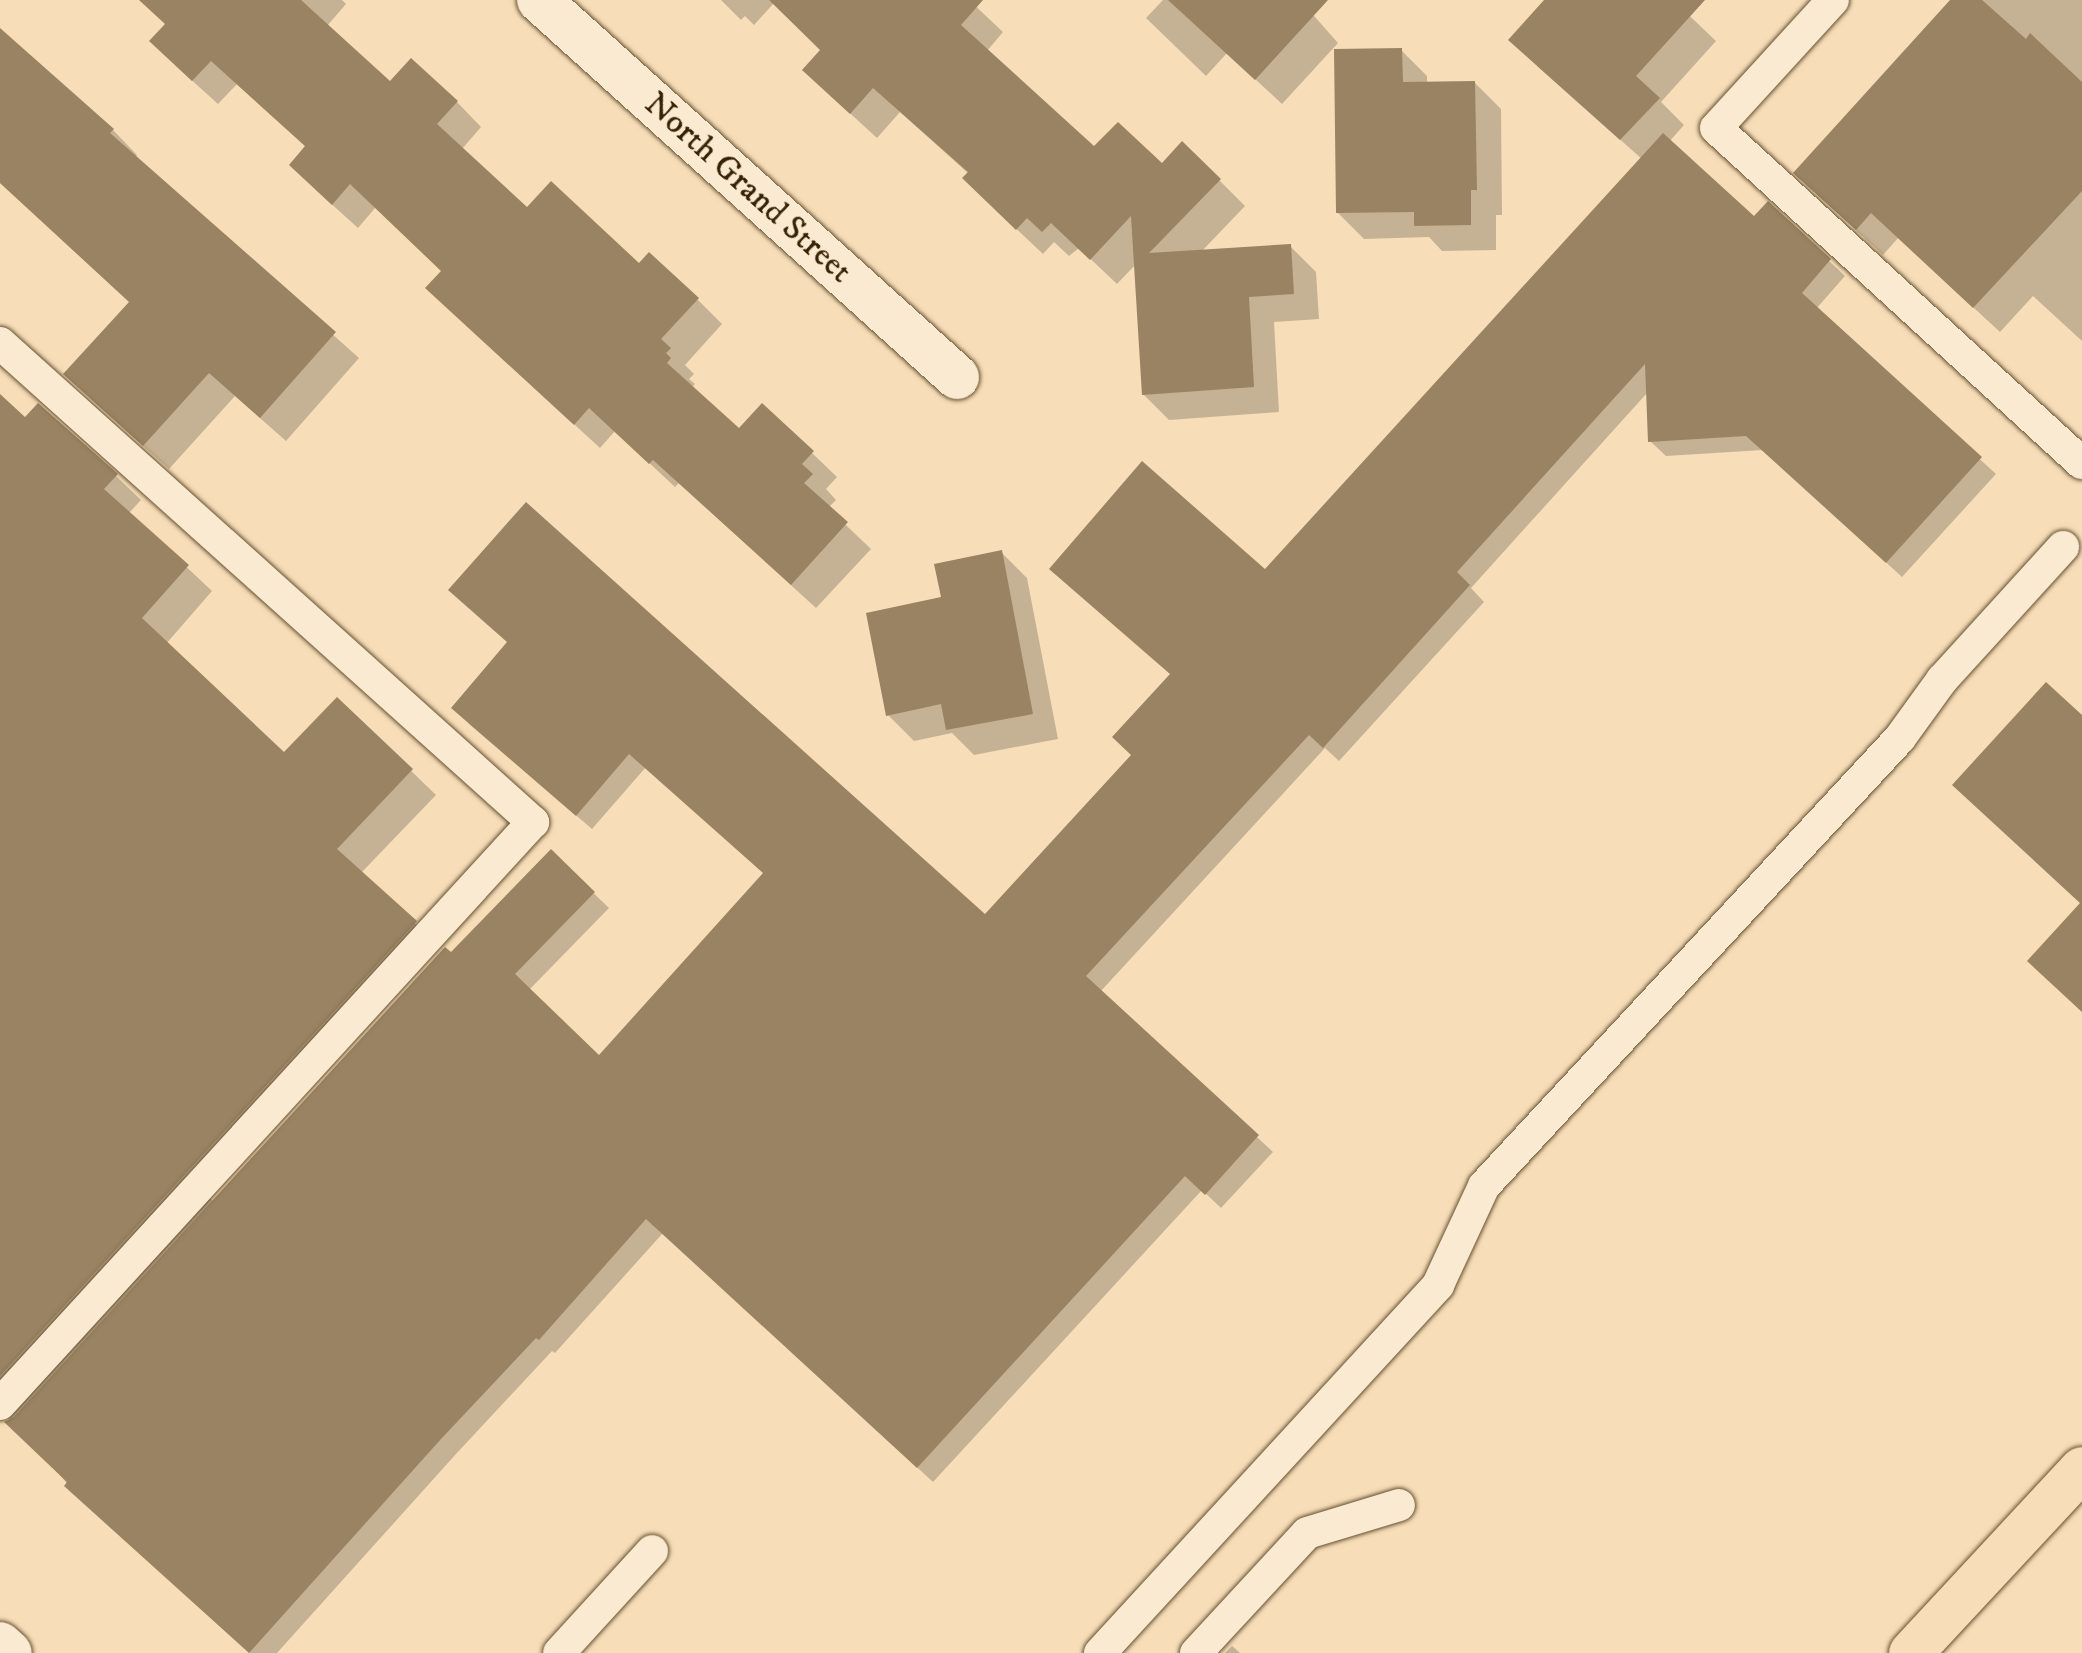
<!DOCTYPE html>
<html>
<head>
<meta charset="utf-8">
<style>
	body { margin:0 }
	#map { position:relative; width:2082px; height:1653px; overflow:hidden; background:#f7deb8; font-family:"IM FELL DW Pica",serif }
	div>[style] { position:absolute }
	.shadow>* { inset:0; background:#0003 }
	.building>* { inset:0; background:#9a8362 }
	.roads { filter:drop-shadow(0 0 2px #665031) drop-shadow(0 0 2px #665031) }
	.lane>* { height:32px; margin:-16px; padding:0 16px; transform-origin:16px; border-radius:16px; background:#faead1 }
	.street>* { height:44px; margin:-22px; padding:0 22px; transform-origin:22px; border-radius:22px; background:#faead1 }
	.secondary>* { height:44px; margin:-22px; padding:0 22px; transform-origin:22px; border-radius:22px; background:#faead1 }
	.primary>* { height:44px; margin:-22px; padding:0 22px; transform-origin:22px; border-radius:22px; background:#f7deb8 }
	span { translate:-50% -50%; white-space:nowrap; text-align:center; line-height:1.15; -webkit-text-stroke:6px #faead1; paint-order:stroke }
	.street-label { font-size:34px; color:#362104 }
</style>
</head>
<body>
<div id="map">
	<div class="shadow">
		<i style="clip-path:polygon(140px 0,342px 0,346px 4px,327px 26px,390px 84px,457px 102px,481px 127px,462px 149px,527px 210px,697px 299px,722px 324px,685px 365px,694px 374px,689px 379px,695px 384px,691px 388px,739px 431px,812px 453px,837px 477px,826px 489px,836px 500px,828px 508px,871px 549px,816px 608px,679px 483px,675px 487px,615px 431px,600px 448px,453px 313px,444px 272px,376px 207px,358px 228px,316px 190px,306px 147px,237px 84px,218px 104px,176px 66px,167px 25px)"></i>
		<i style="clip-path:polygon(721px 0,969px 0,1003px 32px,987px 51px,1094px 149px,1219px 180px,1245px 206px,1201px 252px,1290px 246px,1316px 272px,1319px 319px,1274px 322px,1279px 412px,1169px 420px,1143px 394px,1136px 264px,1117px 284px,1079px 248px,1069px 256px,1054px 242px,1043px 254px,990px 204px,969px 174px,900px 112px,877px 138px,830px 95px,822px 50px,774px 3px,754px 25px,745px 16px,741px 20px)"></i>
		<i style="clip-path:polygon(1163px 0,1300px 0,1338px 43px,1282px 104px,1227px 53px,1206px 76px,1146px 18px)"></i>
		<i style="clip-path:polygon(1547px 0,1673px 0,1716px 41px,1661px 102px,1684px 125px,1669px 142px,1754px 219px,1768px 204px,1845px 276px,1816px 309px,1996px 474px,1902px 577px,1763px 450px,1666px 456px,1650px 441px,1648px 392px,1471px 588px,1484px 602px,1339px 761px,1325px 748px,1100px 992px,1273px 1152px,1221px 1208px,1202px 1190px,933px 1482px,663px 1233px,555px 1353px,552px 1351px,456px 1454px,277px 1653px,250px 1653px,82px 1501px,19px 1427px,0 1412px,0 396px,25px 419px,116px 476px,141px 500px,129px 513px,212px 591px,166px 644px,284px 755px,337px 699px,436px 795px,361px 873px,440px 947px,210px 1198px,213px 1201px,551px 852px,609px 908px,529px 990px,599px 1058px,765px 874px,646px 767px,592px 829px,468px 723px,508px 643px,985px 917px,1133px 755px,1265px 572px,1642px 159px,1537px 66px)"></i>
		<i style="clip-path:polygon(1954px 0,2082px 0,2082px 341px,2033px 296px,2000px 332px,1898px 238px,1883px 255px,1822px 199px)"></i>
		<i style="clip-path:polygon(0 30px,113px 130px,137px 155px,135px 158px,359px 358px,286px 441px,235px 396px,169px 469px,91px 399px,131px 303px,0 183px)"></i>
		<i style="clip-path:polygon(1401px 50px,1427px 76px,1427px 84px,1475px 83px,1501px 109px,1502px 215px,1496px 215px,1496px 250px,1442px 251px,1429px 237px,1364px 239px,1338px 213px)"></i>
		<i style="clip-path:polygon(1001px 552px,1027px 578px,1058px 739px,974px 755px,952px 733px,914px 741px,888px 715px,943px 599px)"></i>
		<i style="clip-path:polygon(2082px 718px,2082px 1012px,2029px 961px,2081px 904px,1954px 785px)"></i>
		<i style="clip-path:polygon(1232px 1646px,1240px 1653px,1225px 1653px)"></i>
	</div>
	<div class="building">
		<i style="clip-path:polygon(139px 0,301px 0,390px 81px,411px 58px,458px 101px,437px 124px,527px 207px,551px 181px,639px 263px,649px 252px,699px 298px,661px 339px,671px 348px,666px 353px,671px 358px,667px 363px,739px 428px,762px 403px,814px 451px,802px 464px,813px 474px,804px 483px,848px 522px,791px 585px,653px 460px,649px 464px,589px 408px,574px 425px,425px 288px,441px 271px,350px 184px,332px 205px,289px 165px,305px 146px,211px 61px,192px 81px,149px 41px,165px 24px)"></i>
		<i style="clip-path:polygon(769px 0,983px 0,961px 25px,1094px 146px,1118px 122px,1162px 163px,1182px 141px,1221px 179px,1149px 253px,1291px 244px,1294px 294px,1249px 297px,1254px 387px,1142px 395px,1131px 216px,1090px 260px,1051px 223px,1042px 232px,1027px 218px,1016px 230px,962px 178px,968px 172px,873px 88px,850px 114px,802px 70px,820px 50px)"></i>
		<i style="clip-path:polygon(1168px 0,1328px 0,1255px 80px)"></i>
		<i style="clip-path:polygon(1544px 0,1705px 0,1636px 76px,1660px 98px,1620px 140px,1508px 40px)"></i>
		<i style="clip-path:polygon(1950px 0,1982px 0,2026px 39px,2030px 33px,2082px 82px,2082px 191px,1973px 308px,1871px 213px,1856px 230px,1793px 173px)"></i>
		<i style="clip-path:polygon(0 28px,114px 129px,110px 133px,336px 332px,260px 418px,209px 373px,143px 446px,63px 374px,129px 302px,0 183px)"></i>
		<i style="clip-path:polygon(1402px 48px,1403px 82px,1475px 81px,1477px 190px,1471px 190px,1471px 225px,1414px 226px,1414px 212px,1336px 213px,1334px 49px)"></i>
		<i style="clip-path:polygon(1663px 133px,1754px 216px,1768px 201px,1831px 259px,1802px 293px,1982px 457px,1886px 563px,1746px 436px,1648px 442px,1645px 364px,1457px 572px,1470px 585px,1323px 748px,1309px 735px,1086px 976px,1259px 1135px,1205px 1195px,1185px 1176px,917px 1468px,646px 1219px,539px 1340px,536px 1338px,441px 1439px,249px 1653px,64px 1486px,67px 1482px,4px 1422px,14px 1417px,445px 947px,451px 952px,551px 849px,595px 892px,515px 974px,599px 1055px,763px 873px,629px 754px,576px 816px,451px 708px,507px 642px,448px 590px,526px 502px,985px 914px,1131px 755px,1112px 737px,1170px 674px,1049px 569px,1142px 461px,1265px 569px)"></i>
		<i style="clip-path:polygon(0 394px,25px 417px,38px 403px,118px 474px,104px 489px,189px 565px,142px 618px,284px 752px,337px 697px,413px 769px,337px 849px,417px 921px,0 1376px)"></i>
		<i style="clip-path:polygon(1002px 550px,1033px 714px,946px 730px,941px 704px,886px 716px,866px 613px,941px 597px,934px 564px)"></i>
		<i style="clip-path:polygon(2046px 682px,2082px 715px,2082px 1012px,2027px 961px,2080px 903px,1952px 785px)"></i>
	</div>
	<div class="roads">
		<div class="lane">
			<i style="left:1833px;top:0;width:173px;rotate:132.4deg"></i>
			<i style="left:1716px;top:128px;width:496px;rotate:42.5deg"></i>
			<i style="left:0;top:343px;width:717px;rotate:41.95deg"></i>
			<i style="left:533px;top:822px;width:789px;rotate:132.48deg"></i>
			<i style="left:559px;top:1653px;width:138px;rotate:-47.6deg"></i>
			<i style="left:1100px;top:1653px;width:500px;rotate:-47.4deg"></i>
			<i style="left:1438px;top:1285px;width:109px;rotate:-65.1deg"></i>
			<i style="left:1484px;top:1186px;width:611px;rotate:-47.12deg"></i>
			<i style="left:1900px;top:738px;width:72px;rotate:-54.1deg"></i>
			<i style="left:1942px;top:680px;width:180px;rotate:-47.7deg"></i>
			<i style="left:1196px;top:1653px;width:163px;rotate:-47.2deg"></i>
			<i style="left:1307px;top:1533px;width:96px;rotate:-16.9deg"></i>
		</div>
		<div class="street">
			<i style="left:539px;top:0;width:563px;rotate:42.05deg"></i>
		</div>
		<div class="secondary">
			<i style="left:0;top:1644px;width:13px;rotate:42deg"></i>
		</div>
		<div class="primary">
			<i style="left:1911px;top:1653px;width:251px;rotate:-47.1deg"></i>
		</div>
	</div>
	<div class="street-label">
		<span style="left:748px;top:188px;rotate:42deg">North Grand Street</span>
	</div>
</div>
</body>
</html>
